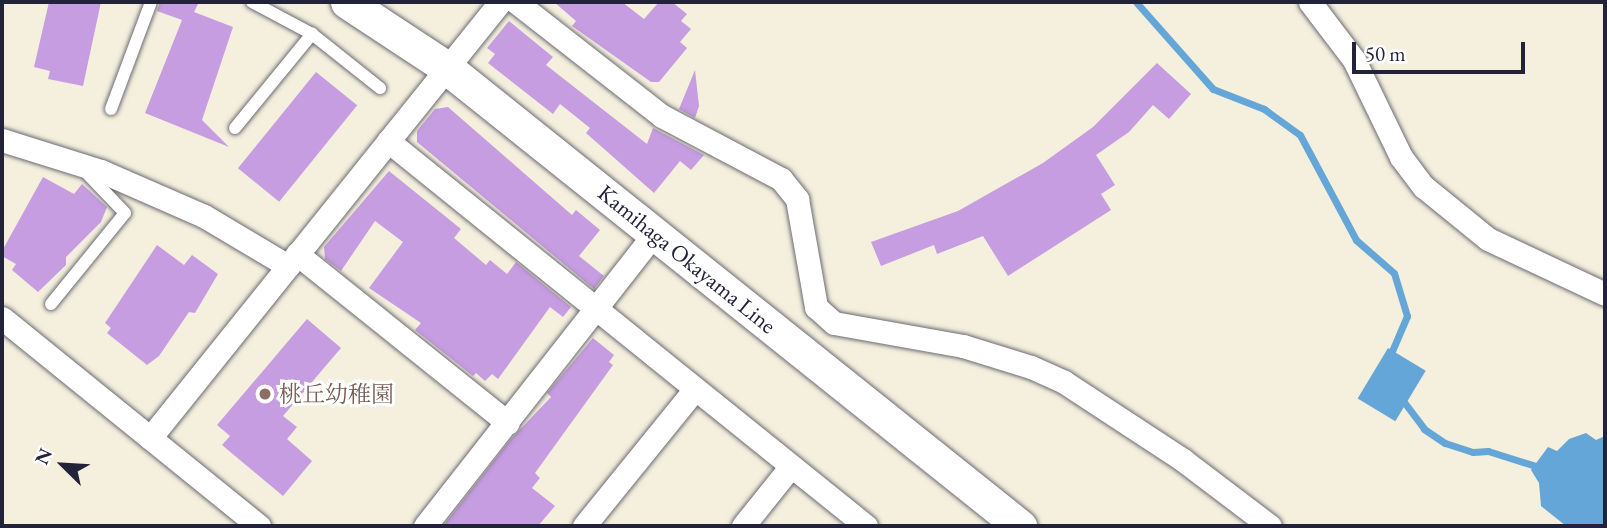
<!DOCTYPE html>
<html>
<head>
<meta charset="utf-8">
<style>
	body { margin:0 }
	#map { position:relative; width:1607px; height:528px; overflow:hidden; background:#f4f0dd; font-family:"EB Garamond","Noto Serif JP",serif }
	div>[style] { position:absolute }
	.water>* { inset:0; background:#64a6d8; transform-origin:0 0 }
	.stream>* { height:7px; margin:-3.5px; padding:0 3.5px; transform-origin:3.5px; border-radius:3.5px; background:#64a6d8 }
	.building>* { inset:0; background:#c69de0; transform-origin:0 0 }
	.roads { filter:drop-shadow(0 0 2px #6c6a74) drop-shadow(0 0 2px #6c6a74) }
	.lane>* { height:12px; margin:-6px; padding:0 6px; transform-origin:6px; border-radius:6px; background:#fff }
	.street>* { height:23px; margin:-11.5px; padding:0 11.5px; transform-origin:11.5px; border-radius:11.5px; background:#fff }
	.secondary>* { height:33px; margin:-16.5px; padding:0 16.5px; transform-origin:16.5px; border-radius:16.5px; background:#fff }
	.dots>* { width:19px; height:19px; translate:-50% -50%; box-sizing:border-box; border:4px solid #fff; border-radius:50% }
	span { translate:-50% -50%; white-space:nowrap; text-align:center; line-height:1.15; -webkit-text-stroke:6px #fff; paint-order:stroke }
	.street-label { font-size:23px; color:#22223b }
	.education-label { font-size:23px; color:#785e54 }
	.left { translate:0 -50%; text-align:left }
	.frame { position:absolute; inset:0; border:4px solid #22223b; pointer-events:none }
	.north { position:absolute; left:28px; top:430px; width:70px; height:70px; -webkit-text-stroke:5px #fff; paint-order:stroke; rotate:294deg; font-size:19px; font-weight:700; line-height:28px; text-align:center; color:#22223b }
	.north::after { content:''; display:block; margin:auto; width:24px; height:32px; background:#22223b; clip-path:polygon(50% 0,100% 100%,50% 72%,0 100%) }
	.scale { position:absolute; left:1352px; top:42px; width:173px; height:32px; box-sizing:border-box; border:4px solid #22223b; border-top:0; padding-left:9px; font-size:21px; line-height:24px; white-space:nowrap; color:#22223b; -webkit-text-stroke:5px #fff; paint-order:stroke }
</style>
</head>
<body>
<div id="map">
	<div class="water">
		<i style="left:1388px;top:348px;width:44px;height:59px;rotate:31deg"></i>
		<i style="clip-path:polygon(1586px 433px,1596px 440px,1605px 436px,1605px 526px,1566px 526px,1541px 506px,1539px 483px,1531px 470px,1548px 447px,1557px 451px,1569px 439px)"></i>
	</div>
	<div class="stream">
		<i style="left:1136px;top:2px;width:116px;rotate:48.5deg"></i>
		<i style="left:1213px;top:89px;width:55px;rotate:21.4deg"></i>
		<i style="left:1264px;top:109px;width:44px;rotate:35.8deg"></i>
		<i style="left:1300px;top:135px;width:119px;rotate:61.9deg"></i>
		<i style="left:1356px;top:240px;width:50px;rotate:41deg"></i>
		<i style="left:1394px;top:273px;width:45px;rotate:73.2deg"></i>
		<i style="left:1407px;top:316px;width:46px;rotate:113.2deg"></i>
		<i style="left:1401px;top:398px;width:39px;rotate:53deg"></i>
		<i style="left:1424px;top:429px;width:25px;rotate:34deg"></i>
		<i style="left:1445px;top:443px;width:29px;rotate:18deg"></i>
		<i style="left:1473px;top:452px;width:15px;rotate:-4deg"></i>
		<i style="left:1488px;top:451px;width:57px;rotate:17.5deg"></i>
	</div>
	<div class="building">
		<i style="clip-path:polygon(49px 2px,101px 2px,83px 86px,48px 79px,50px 71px,34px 67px)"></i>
		<i style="clip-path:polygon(160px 2px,199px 2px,194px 12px,233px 27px,202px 120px,229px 147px,145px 113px,182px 20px,157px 11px)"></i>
		<i style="clip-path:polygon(554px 2px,622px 2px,644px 19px,659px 2px,672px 2px,687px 14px,681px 21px,691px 29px,680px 42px,687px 48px,659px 82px,651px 82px,572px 26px,576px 21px)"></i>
		<i style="clip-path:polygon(509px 21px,553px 57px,546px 65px,647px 144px,653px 128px,704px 155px,691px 170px,680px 161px,654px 193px,586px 133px,590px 128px,560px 104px,553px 114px,488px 63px,495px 54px,487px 48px)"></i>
		<i style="clip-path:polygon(1157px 63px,1191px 94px,1169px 119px,1153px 105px,1129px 132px,1096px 155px,1115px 185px,1101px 194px,1111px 210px,1008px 276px,983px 236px,937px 254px,934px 245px,881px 266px,871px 242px,958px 211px,1043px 163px,1093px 127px)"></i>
		<i style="clip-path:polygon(695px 70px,699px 106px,695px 118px,679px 109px)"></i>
		<i style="left:316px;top:72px;width:53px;height:124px;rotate:39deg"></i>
		<i style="clip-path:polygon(448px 107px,572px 215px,576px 210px,600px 230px,579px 256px,604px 276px,594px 289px,417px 142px,417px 131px,435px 109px)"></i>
		<i style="clip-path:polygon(389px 171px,461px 229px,454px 238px,486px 265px,490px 260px,507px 274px,516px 262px,571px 307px,563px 317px,550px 307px,498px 379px,492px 374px,485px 381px,476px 373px,473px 376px,415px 330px,421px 323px,369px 288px,403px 242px,375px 221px,341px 271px,325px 259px,324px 247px)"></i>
		<i style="clip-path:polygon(43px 177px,74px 194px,82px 184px,107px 207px,101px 222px,66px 257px,66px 265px,38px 292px,12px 270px,16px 264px,2px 256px,2px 251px)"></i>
		<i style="clip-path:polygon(157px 245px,184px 265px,192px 255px,218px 274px,195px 313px,189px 312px,159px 356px,147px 365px,107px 333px,111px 328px,105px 323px)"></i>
		<i style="clip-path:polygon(307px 319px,341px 348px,283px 416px,297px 427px,287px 439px,312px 461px,283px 496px,222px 445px,230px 436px,217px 425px)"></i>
		<i style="clip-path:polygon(593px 338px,614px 355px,609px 362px,613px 365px,535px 473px,540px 478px,532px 488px,555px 506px,538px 526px,443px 526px,511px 439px,551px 397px,547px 393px)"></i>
	</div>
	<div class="roads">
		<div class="lane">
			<i style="left:252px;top:2px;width:68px;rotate:28.1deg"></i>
			<i style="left:312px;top:34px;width:87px;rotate:38.5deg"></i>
			<i style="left:111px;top:109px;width:114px;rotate:-69.5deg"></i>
			<i style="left:235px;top:128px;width:122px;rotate:-50.7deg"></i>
			<i style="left:51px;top:304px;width:117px;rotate:-50.9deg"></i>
			<i style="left:125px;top:213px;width:64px;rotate:-133.7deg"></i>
		</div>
		<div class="street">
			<i style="left:516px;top:2px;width:185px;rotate:38deg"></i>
			<i style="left:662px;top:116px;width:135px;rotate:27.9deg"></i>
			<i style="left:781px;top:179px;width:26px;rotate:51deg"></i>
			<i style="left:797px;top:199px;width:110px;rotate:80deg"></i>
			<i style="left:816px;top:307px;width:24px;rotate:42deg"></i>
			<i style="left:834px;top:323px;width:131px;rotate:10.1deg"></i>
			<i style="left:963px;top:346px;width:71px;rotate:17.2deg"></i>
			<i style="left:1031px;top:367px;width:36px;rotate:24deg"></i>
			<i style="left:1064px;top:382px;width:142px;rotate:33.2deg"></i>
			<i style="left:1183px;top:460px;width:109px;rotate:37.2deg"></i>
			<i style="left:1310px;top:2px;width:73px;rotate:52.8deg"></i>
			<i style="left:1354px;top:60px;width:108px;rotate:64.1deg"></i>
			<i style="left:1401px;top:157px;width:38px;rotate:53deg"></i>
			<i style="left:1424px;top:187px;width:82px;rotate:39.1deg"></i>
			<i style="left:1488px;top:239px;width:129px;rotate:25.2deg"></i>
			<i style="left:2px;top:140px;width:104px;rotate:17.4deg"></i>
			<i style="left:101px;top:171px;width:112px;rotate:23.6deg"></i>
			<i style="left:204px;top:216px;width:98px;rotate:30.8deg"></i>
			<i style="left:388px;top:141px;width:614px;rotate:38.85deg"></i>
			<i style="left:297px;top:254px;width:270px;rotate:38.7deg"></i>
			<i style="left:2px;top:318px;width:331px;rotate:39deg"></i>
			<i style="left:150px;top:438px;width:559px;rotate:-51.24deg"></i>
			<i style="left:425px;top:526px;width:372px;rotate:-51.9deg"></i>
			<i style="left:584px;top:526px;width:176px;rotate:-51deg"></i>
			<i style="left:743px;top:526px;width:77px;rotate:-51.3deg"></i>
		</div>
		<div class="secondary">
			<i style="left:347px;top:2px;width:120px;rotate:33.4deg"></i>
			<i style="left:447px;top:68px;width:734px;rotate:38.64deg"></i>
		</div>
	</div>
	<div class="dots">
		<i style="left:265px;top:394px;background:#8d6e63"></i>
	</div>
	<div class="street-label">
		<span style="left:687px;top:259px;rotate:39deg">Kamihaga Okayama Line</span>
	</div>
	<div class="education-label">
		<span class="left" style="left:279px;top:394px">桃丘幼稚園</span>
	</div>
	<div class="frame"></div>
	<div class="north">N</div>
	<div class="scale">50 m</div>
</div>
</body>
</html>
